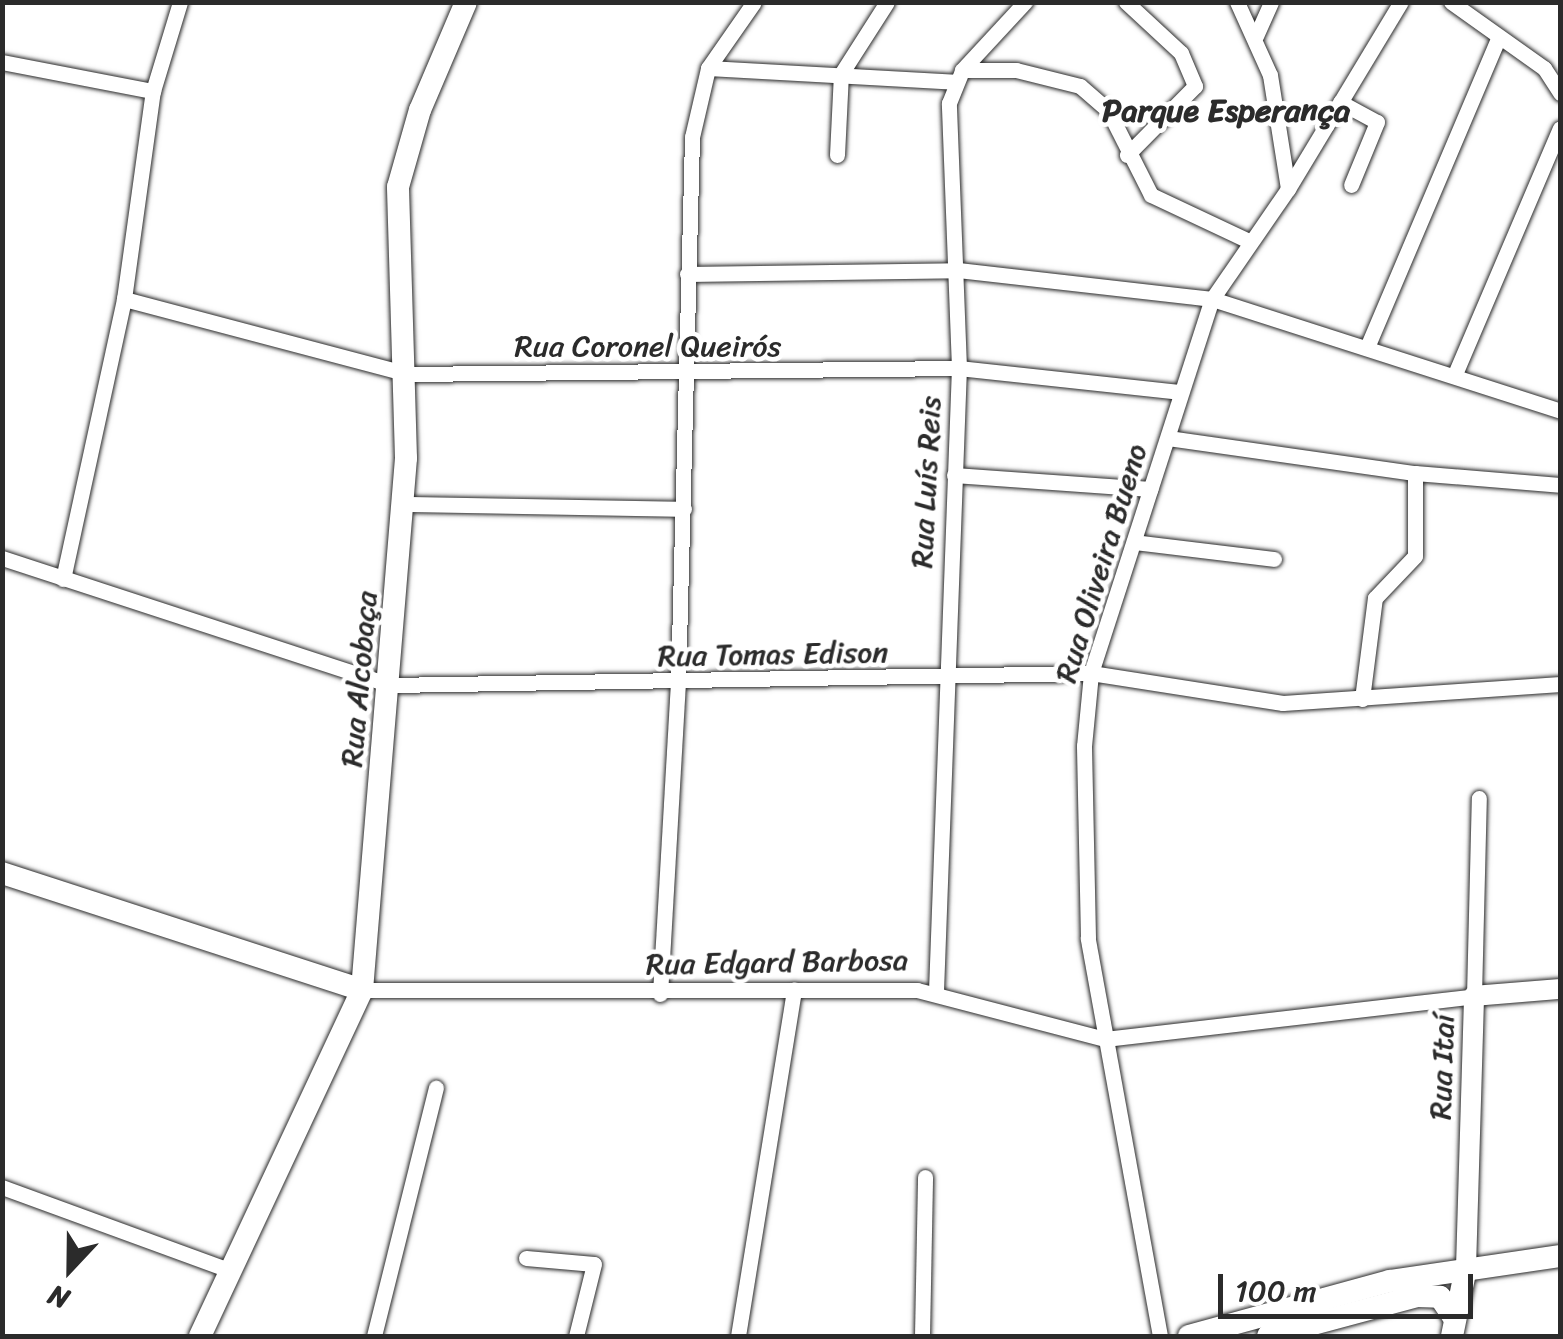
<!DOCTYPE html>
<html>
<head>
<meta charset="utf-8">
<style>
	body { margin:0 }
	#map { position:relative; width:1563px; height:1339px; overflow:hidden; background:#fff; font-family:Sriracha,sans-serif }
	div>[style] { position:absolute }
	.roads { filter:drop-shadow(0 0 2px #2b2b2b) drop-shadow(0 0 2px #2b2b2b) }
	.minor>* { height:15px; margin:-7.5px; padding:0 7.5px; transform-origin:7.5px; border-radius:7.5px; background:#fff }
	.tertiary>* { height:20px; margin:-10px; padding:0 10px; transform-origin:10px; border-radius:10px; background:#fff }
	.secondary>* { height:22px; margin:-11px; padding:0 11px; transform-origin:11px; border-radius:11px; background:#fff }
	span { translate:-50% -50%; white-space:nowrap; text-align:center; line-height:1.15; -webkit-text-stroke:9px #fff; paint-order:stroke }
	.street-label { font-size:30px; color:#2b2b2b }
	.neighbourhood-label { font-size:32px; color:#2b2b2b; font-weight:700 }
	.frame { position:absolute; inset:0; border:5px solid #2b2b2b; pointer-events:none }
	.north { position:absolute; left:20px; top:1219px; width:100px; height:100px; -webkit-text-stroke:8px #fff; paint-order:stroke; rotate:202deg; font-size:28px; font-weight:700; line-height:40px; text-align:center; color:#2b2b2b }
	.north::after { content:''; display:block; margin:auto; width:35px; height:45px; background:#2b2b2b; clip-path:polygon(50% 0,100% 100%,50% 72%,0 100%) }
	.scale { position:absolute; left:1218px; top:1274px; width:255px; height:45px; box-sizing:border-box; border:5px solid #2b2b2b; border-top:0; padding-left:12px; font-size:30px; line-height:35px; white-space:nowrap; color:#2b2b2b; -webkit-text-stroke:8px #fff; paint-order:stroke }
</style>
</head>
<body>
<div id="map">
	<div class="roads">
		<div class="minor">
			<i style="left:1126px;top:2px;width:75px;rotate:42.8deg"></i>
			<i style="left:1181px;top:53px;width:36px;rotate:67deg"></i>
			<i style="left:1195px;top:86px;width:97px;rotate:134.6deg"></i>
			<i style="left:1237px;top:2px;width:80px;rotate:65.7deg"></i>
			<i style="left:1270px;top:75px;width:115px;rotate:81deg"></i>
			<i style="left:1451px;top:2px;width:114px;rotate:35.4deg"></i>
			<i style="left:1544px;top:68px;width:30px;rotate:57deg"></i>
			<i style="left:1256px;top:36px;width:37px;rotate:-66deg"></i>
			<i style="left:2px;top:62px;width:154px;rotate:10.9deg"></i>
			<i style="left:708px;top:68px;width:247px;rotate:3.2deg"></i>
			<i style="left:962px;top:70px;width:54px"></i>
			<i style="left:1016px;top:70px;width:66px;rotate:14deg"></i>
			<i style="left:1080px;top:86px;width:37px;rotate:41deg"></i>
			<i style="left:1108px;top:110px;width:95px;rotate:63.2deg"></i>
			<i style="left:1151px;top:195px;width:110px;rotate:25.2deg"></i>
			<i style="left:1340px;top:102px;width:42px;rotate:28.4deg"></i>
			<i style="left:1377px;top:122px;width:68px;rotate:112.4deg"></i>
			<i style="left:837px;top:155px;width:81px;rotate:-87.2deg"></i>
			<i style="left:841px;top:74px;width:85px;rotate:-57.4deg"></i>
			<i style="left:687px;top:274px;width:271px;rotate:-0.8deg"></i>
			<i style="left:958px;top:270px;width:256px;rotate:6.5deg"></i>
			<i style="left:1212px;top:299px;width:366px;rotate:17.8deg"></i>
			<i style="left:124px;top:299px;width:293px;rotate:14.8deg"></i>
			<i style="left:407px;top:374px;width:552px;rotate:-0.62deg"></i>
			<i style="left:959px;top:368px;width:223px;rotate:6.2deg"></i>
			<i style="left:1368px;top:345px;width:333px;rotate:-67deg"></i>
			<i style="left:1455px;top:374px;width:267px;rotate:-66.9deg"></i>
			<i style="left:1168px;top:438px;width:249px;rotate:8.1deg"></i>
			<i style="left:1415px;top:473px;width:145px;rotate:4.7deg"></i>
			<i style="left:954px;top:475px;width:197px;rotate:4.1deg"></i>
			<i style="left:403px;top:504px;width:281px;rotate:1deg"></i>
			<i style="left:1134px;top:542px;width:141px;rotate:6.9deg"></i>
			<i style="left:2px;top:558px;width:408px;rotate:18.1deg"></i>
			<i style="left:390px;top:685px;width:701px;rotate:-0.98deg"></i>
			<i style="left:1091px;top:673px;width:194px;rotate:8.9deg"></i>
			<i style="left:1283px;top:703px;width:278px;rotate:-3.9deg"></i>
			<i style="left:63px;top:579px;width:287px;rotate:-77.7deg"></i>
			<i style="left:124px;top:299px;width:210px;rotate:-82.1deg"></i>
			<i style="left:153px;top:91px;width:93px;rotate:-73.1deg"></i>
			<i style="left:1362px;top:699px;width:102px;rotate:-82.7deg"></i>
			<i style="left:1375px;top:598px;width:58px;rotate:-46.4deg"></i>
			<i style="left:1415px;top:556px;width:83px;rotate:-90deg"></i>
			<i style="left:362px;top:990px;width:555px"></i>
			<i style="left:917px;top:990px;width:194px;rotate:14.6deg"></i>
			<i style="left:1105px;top:1039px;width:371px;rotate:-6.6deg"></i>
			<i style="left:1474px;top:996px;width:198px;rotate:-88.6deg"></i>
			<i style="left:936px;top:991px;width:623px;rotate:-87.89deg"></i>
			<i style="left:959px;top:368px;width:265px;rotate:-92.2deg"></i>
			<i style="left:949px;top:103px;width:35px;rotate:-68deg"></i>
			<i style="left:962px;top:70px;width:93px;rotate:-47.2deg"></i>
			<i style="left:660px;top:994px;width:312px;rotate:-86.7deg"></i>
			<i style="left:678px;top:683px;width:546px;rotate:-88.53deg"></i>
			<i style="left:692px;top:137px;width:71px;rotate:-76.9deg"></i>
			<i style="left:708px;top:68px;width:80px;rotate:-55.1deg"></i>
			<i style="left:2px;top:1187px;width:245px;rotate:20.1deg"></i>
			<i style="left:526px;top:1258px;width:68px;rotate:5deg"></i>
			<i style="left:594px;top:1264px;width:74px;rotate:104deg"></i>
			<i style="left:374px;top:1336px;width:256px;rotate:-76deg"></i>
			<i style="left:738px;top:1336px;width:351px;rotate:-80.8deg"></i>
			<i style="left:922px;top:1336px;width:159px;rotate:-88.9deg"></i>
			<i style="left:1160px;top:1336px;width:404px;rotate:-100.3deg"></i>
			<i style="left:1088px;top:938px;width:192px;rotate:-91.2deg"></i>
			<i style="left:1084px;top:746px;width:73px;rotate:-84.5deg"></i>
			<i style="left:1091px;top:673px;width:393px;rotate:-72.1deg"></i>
			<i style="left:1212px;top:299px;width:134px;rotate:-55.4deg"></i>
			<i style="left:1288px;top:189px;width:218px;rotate:-58.9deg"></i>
		</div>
		<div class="tertiary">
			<i style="left:1466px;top:1268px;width:272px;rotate:-88.3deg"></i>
			<i style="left:1474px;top:996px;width:86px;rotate:-4.7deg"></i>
		</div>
		<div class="secondary">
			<i style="left:2px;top:873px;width:379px;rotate:18deg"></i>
			<i style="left:200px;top:1336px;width:382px;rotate:-64.9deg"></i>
			<i style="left:362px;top:990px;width:534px;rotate:-85.27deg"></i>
			<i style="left:406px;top:458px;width:271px;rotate:-91.7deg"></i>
			<i style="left:398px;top:187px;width:80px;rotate:-74.1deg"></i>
			<i style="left:420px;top:110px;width:117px;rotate:-66.9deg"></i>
			<i style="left:1189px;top:1336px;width:208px;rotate:-15.3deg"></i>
			<i style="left:1390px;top:1281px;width:172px;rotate:-8.4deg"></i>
			<i style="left:1268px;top:1336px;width:154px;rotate:-15deg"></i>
			<i style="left:1417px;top:1296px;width:23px;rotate:2deg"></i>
			<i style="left:1440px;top:1297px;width:23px;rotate:56deg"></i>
			<i style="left:1452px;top:1336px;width:69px;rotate:-78.4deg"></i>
		</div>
	</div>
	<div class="street-label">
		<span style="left:648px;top:346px">Rua Coronel Queirós</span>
		<span style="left:926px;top:482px;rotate:-87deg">Rua Luís Reis</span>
		<span style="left:1101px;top:563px;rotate:-73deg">Rua Oliveira Bueno</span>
		<span style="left:773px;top:654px;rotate:-1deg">Rua Tomas Edison</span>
		<span style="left:359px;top:679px;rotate:-85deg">Rua Alcobaça</span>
		<span style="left:777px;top:962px;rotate:-1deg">Rua Edgard Barbosa</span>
		<span style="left:1442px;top:1067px;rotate:-88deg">Rua Itaí</span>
	</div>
	<div class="neighbourhood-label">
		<span style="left:1226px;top:111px">Parque Esperança</span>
	</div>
	<div class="frame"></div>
	<div class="north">N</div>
	<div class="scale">100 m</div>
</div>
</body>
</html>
